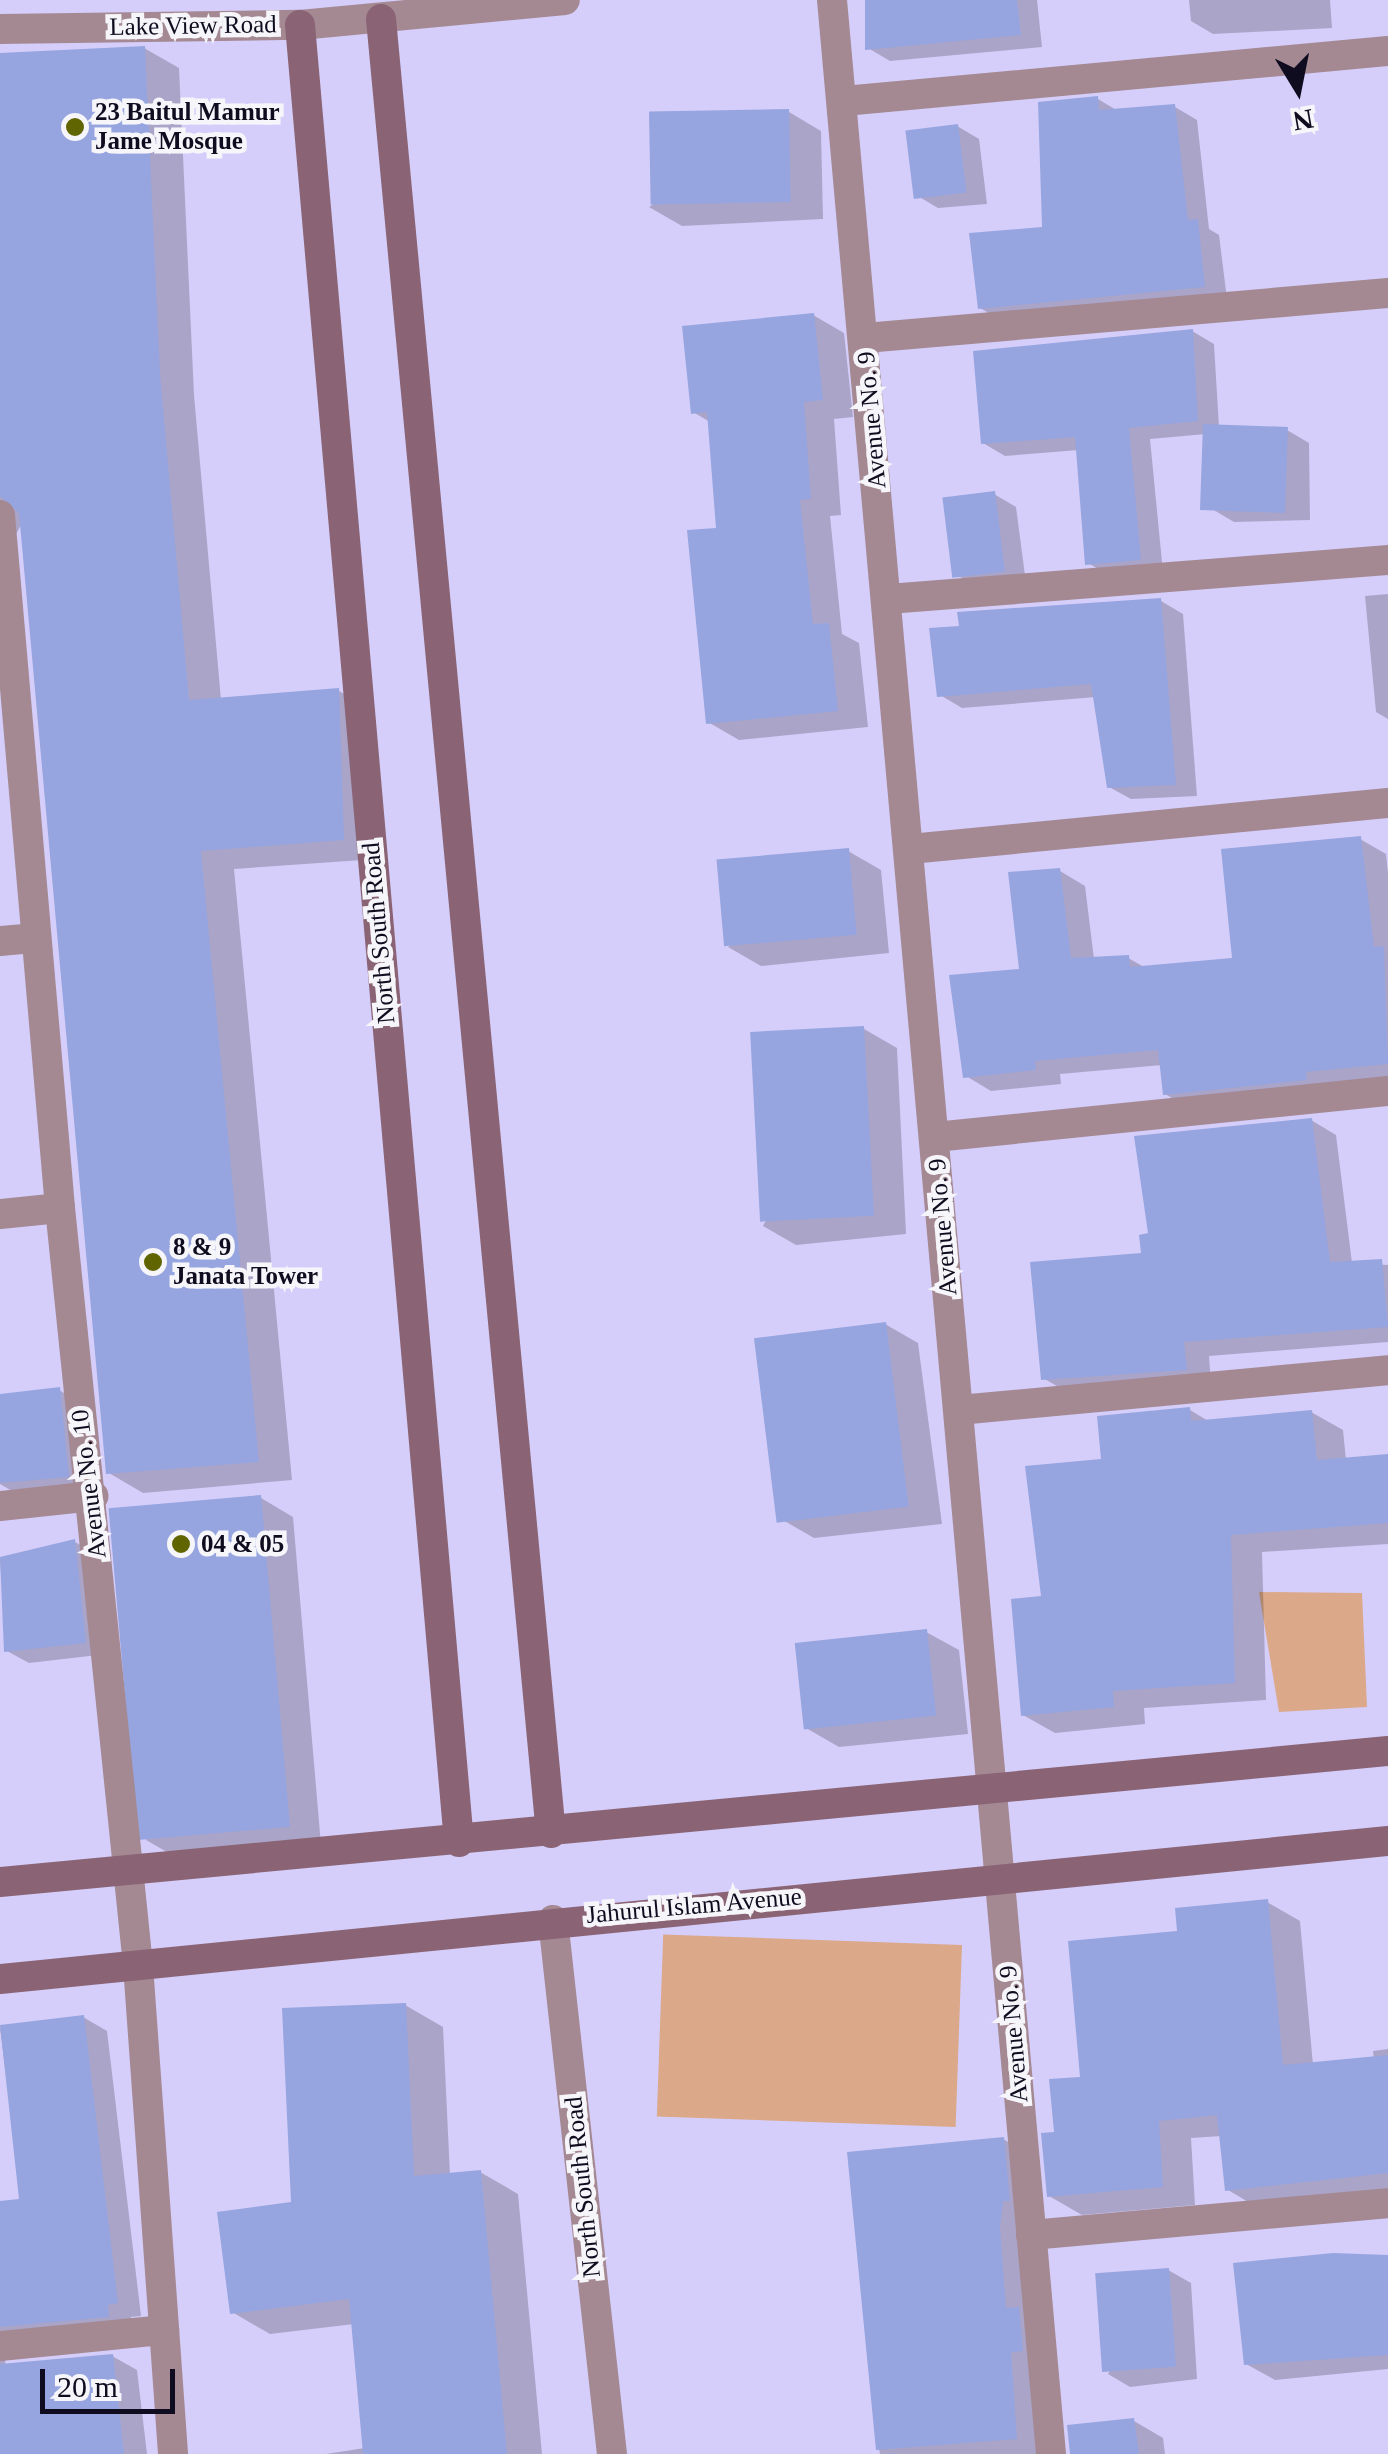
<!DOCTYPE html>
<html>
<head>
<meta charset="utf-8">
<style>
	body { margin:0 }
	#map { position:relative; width:1388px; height:2454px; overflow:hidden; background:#d5cefb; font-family:Georgia,serif }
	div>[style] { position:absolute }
	.green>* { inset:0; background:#dba98a; transform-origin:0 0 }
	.shadow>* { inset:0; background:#0003 }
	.building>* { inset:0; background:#96a5df; transform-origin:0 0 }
	.street>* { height:30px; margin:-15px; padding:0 15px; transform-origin:15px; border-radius:15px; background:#a48993 }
	.secondary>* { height:30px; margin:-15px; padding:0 15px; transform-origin:15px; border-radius:15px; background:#8a6474 }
	.dots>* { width:28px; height:28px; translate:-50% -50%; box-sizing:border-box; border:5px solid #f5f5fa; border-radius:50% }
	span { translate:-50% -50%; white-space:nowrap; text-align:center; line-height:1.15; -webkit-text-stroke:9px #f5f5fa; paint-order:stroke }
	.street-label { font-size:25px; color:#100c1f }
	.poi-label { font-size:25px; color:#100c1f; font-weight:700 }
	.left { translate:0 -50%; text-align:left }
	.north { position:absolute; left:1248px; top:40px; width:100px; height:100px; -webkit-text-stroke:8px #f5f5fa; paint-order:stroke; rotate:170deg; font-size:28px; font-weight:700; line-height:40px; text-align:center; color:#100c1f }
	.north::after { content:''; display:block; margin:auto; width:35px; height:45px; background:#100c1f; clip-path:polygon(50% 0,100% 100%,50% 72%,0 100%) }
	.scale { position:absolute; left:40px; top:2369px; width:135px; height:45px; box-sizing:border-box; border:5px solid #100c1f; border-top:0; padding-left:12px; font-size:30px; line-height:35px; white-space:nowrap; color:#100c1f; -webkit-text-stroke:8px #f5f5fa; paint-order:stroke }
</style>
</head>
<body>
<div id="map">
	<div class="green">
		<i style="clip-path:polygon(1259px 1592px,1362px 1593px,1367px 1707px,1279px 1712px)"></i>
		<i style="left:962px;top:1945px;width:182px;height:299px;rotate:92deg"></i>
	</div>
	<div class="shadow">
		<i style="clip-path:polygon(868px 0,1037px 0,1042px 47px,890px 61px,868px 48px)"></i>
		<i style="clip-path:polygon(1189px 0,1330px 0,1332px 28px,1213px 34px,1191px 21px)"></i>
		<i style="clip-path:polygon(144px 48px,179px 68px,194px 395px,221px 700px,339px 691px,373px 711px,377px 859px,234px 869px,292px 1480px,143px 1493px,109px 1473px,22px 523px,15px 536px,0 686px,0 55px)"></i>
		<i style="clip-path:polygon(1098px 99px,1118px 111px,1175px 107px,1197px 120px,1209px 229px,1219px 235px,1227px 299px,1003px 321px,980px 308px,1044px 229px)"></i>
		<i style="clip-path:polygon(789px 112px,821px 131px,823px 219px,682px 226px,649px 207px)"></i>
		<i style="clip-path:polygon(957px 126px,979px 139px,987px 204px,938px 208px,916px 195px)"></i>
		<i style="clip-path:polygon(813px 315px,844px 333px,853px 417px,834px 419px,841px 515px,830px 516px,842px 634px,859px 643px,868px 727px,739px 740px,708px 722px,718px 531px,710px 422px,693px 412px)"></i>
		<i style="clip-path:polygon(1192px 331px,1214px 344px,1219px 427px,1287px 430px,1309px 443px,1310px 520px,1234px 522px,1212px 509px,1206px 434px,1150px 439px,1163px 572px,1110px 576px,1088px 563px,1079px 450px,1005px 456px,983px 443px)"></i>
		<i style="clip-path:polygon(994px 494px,1016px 507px,1026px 583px,977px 586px,955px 574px)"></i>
		<i style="clip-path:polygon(1388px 594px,1388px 719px,1376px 712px,1365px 596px)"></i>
		<i style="clip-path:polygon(1161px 601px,1183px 614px,1197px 796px,1131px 799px,1109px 787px,1096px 697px,962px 708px,940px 695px)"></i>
		<i style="clip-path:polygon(1360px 839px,1386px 854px,1388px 873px,1388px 1080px,1190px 1108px,1165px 1094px,1162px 1065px,1060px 1074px,1061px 1084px,991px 1091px,966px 1076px,1022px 972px,1060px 871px,1085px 886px,1094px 959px,1128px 958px,1146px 968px,1235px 960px)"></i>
		<i style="clip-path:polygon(848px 851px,881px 870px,889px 953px,761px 966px,728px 947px)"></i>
		<i style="clip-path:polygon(864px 1029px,897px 1048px,906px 1234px,796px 1245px,763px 1226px)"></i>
		<i style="clip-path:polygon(1311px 1120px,1336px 1135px,1352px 1263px,1388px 1265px,1388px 1342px,1209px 1356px,1211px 1383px,1069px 1393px,1043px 1378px,1144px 1255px,1151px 1236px)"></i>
		<i style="clip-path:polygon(885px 1324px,918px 1343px,942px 1524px,814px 1538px,781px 1519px)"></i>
		<i style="clip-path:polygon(59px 1390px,81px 1403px,90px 1489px,19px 1495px,0 1484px,0 1396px)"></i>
		<i style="clip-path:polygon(1190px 1410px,1210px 1422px,1311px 1412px,1343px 1430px,1346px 1460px,1388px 1456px,1388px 1544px,1262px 1552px,1266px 1700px,1144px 1708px,1145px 1724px,1055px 1733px,1023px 1715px,1044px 1598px,1104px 1462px)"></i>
		<i style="clip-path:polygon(261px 1498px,293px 1517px,321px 1845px,179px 1859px,146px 1840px)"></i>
		<i style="clip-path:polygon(75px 1542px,97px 1554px,107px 1654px,29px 1663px,7px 1651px,0 1559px)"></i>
		<i style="clip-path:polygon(926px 1632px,959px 1650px,968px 1734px,839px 1747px,806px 1728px)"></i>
		<i style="clip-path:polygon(1267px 1902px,1300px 1921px,1313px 2065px,1374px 2059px,1373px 2051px,1388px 2049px,1388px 2194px,1260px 2209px,1228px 2190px,1222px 2136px,1191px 2138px,1195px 2205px,1082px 2215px,1049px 2196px,1057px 2134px,1083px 2079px,1180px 1933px)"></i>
		<i style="clip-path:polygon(405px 2005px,443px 2027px,450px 2175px,480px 2172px,518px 2194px,542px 2454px,326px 2454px,365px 2448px,354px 2324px,270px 2334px,232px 2312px)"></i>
		<i style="clip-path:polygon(83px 2017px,107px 2031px,141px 2316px,131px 2317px,132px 2329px,22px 2340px,5px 2361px,6px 2367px,112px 2356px,137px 2370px,147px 2454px,0 2454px,0 2203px,22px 2201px,0 2028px)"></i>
		<i style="clip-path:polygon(1003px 2139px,1033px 2156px,1046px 2454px,880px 2454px,878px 2443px)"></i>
		<i style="clip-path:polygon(1388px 2261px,1388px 2369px,1275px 2380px,1246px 2364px)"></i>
		<i style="clip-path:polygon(1168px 2270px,1191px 2283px,1197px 2379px,1130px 2387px,1108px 2374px)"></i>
		<i style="clip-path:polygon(1134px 2421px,1163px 2438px,1165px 2454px,1076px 2454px)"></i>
	</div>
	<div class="building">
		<i style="clip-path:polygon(865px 0,1017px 0,1021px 35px,865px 50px)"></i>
		<i style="clip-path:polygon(145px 46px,160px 374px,189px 700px,339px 688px,344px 840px,201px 851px,259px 1462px,106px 1474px,19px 513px,0 496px,0 53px)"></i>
		<i style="clip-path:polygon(1098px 96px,1099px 110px,1175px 104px,1188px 220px,1198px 219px,1205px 287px,978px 309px,969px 233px,1042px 227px,1038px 102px)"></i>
		<i style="left:789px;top:109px;width:93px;height:140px;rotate:89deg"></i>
		<i style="left:958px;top:124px;width:69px;height:53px;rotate:83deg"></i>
		<i style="clip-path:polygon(814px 313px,823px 400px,804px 402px,811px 499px,800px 500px,813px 624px,829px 623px,838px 711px,706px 724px,687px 530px,716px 528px,707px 412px,691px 414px,682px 326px)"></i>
		<i style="clip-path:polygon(1193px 329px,1198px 421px,1129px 428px,1141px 560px,1085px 565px,1075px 437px,981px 444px,973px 351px)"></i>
		<i style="left:1203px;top:424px;width:85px;height:86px;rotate:2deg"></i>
		<i style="left:995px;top:491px;width:81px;height:53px;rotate:83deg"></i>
		<i style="clip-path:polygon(1161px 598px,1176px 785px,1107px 788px,1091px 684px,937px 697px,929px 628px,959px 626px,957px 612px)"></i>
		<i style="clip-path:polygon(1361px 836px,1374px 947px,1384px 946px,1388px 1064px,1306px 1072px,1307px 1080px,1163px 1095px,1158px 1050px,1035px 1061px,1036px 1070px,963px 1078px,949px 975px,1019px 969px,1008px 872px,1060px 868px,1071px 958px,1129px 955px,1130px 967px,1232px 958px,1221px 849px)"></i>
		<i style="left:849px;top:848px;width:87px;height:133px;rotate:85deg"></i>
		<i style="left:864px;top:1026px;width:190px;height:114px;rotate:87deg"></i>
		<i style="clip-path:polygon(1312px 1118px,1330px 1262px,1382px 1259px,1388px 1327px,1184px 1342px,1187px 1370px,1041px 1380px,1030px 1262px,1141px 1253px,1139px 1235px,1148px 1233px,1134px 1136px)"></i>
		<i style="left:886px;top:1322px;width:186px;height:133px;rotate:83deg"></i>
		<i style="clip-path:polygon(60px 1387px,69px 1477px,0 1483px,0 1394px)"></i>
		<i style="clip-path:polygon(1190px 1407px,1191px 1421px,1312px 1410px,1317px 1460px,1388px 1454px,1388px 1523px,1231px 1535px,1235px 1683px,1113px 1691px,1114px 1707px,1021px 1716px,1011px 1599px,1041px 1596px,1025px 1466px,1101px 1459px,1097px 1416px)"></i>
		<i style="left:261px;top:1495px;width:333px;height:153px;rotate:85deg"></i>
		<i style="clip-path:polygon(75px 1539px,86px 1643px,4px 1652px,0 1557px)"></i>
		<i style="left:927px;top:1629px;width:87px;height:133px;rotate:84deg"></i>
		<i style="clip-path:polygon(1268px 1899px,1283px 2065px,1388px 2055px,1388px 2173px,1225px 2191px,1217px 2115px,1159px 2121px,1163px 2187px,1047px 2197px,1041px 2133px,1054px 2132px,1049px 2079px,1080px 2077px,1068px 1941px,1177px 1931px,1175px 1908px)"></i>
		<i style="clip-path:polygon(406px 2003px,414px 2176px,481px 2170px,507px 2454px,363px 2454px,349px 2299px,230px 2314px,217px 2212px,291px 2202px,282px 2008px)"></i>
		<i style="clip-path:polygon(84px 2015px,118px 2303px,108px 2305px,109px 2317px,0 2327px,0 2201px,19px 2199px,0 2025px)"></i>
		<i style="clip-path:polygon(1004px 2137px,1010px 2201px,1003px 2201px,1000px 2227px,1006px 2308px,1019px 2307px,1023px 2351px,1011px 2352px,1017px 2439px,876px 2450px,847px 2152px)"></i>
		<i style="clip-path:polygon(1333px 2253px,1388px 2255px,1388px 2355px,1244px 2365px,1233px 2263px)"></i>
		<i style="left:1169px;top:2268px;width:99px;height:74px;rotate:86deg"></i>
		<i style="clip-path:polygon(113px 2354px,124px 2454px,0 2454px,0 2364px)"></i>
		<i style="clip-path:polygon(1134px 2418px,1139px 2454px,1070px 2454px,1067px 2425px)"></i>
	</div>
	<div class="street">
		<i style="left:832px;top:0;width:2464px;rotate:84.9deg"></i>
		<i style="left:0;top:29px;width:300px;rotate:-0.8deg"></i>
		<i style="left:300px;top:25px;width:266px;rotate:-5.4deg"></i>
		<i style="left:844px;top:101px;width:546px;rotate:-5.25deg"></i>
		<i style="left:865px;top:338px;width:525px;rotate:-4.92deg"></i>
		<i style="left:0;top:515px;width:696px;rotate:85.05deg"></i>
		<i style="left:60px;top:1208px;width:761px;rotate:84.12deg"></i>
		<i style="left:138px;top:1965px;width:490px;rotate:85.9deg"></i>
		<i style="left:888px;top:599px;width:502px;rotate:-4.46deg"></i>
		<i style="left:910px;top:849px;width:480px;rotate:-5.5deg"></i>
		<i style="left:0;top:941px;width:36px;rotate:-5deg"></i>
		<i style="left:935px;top:1137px;width:455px;rotate:-5.8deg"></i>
		<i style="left:0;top:1214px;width:60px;rotate:-5.7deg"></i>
		<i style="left:959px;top:1410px;width:431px;rotate:-5.3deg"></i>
		<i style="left:0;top:1506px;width:94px;rotate:-6.1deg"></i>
		<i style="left:553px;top:1920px;width:537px;rotate:83.7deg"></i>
		<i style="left:1031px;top:2235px;width:358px;rotate:-5.1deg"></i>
		<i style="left:0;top:2346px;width:165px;rotate:-5.6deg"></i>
	</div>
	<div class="secondary">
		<i style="left:381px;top:19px;width:1822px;rotate:84.65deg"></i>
		<i style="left:300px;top:25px;width:1824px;rotate:85deg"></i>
		<i style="left:0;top:1882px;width:1394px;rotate:-5.39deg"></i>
		<i style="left:0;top:1979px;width:1395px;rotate:-5.68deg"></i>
	</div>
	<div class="dots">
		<i style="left:75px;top:127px;background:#616501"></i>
		<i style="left:153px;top:1262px;background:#616501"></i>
		<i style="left:181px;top:1544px;background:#616501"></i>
	</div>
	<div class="street-label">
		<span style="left:193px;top:26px;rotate:-1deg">Lake View Road</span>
		<span style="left:872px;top:420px;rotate:-95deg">Avenue No. 9</span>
		<span style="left:379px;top:933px;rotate:-95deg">North South Road</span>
		<span style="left:943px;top:1227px;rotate:-95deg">Avenue No. 9</span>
		<span style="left:89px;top:1484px;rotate:-97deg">Avenue No. 10</span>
		<span style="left:694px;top:1906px;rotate:-5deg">Jahurul Islam Avenue</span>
		<span style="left:1014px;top:2034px;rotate:-95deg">Avenue No. 9</span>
		<span style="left:583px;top:2187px;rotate:-96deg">North South Road</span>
	</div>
	<div class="poi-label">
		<span class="left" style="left:95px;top:127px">23 Baitul Mamur<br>Jame Mosque</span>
		<span class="left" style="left:173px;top:1262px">8 &amp; 9<br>Janata Tower</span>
		<span class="left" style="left:201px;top:1544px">04 &amp; 05</span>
	</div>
	<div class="north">N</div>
	<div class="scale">20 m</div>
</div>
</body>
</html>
